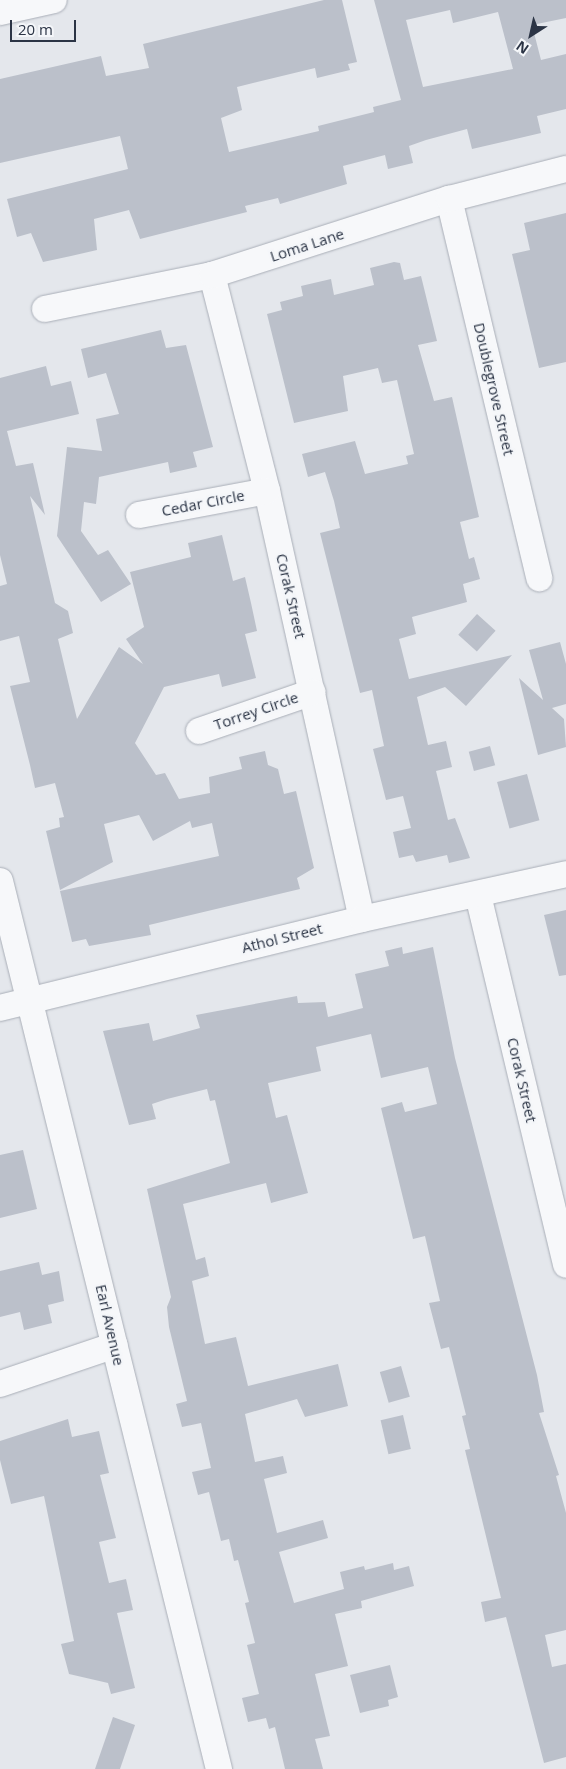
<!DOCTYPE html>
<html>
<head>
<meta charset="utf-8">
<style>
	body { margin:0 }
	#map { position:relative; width:566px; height:1769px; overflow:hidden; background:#e4e7ec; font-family:"Open Sans",sans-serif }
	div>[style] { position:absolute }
	.building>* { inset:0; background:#bbc0ca; transform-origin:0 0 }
	.roads { filter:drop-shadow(0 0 1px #a9aeb7) drop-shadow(0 0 1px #a9aeb7) }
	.minor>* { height:26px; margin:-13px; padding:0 13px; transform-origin:13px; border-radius:13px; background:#f7f8fa }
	span { translate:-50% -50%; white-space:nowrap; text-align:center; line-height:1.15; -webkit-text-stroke:4.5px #f4f6f9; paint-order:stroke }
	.street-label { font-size:15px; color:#2b3445 }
	.north { position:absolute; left:506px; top:10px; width:50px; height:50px; -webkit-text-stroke:4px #f4f6f9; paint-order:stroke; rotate:215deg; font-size:14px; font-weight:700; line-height:20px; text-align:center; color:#2b3445 }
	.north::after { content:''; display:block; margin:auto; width:18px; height:22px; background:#2b3445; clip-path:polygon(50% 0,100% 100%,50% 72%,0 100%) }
	.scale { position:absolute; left:10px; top:20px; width:66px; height:22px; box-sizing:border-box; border:2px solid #2b3445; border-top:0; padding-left:6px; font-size:15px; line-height:18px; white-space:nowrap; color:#2b3445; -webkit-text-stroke:4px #f4f6f9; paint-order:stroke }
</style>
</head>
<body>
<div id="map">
	<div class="building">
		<i style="clip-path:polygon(evenodd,324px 0,342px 0,357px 62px,348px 64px,350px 70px,317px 78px,315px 68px,237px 87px,242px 110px,221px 118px,229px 152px,319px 131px,318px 126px,374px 112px,373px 107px,401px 100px,374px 0,566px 0,566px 18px,532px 25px,541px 60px,566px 54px,566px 109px,537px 116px,541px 133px,472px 149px,467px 129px,426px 140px,409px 146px,413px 163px,388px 169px,385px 155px,343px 166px,347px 184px,280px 204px,278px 198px,245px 206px,247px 212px,140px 239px,129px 210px,94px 219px,97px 250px,71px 256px,43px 262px,31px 233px,17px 237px,7px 199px,128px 169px,120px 136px,0 163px,0 79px,101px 56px,106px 76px,149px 68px,143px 44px,324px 0,450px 10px,453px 23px,498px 12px,513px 69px,423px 87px,406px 20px,450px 10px)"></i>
		<i style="clip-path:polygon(566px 213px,566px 362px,539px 368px,512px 254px,530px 250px,524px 223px)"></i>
		<i style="clip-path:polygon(394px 262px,400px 263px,404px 280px,421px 276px,437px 341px,418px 345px,434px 401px,452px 397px,479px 517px,460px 522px,469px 559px,474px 557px,480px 579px,463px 584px,467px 602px,412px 617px,416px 634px,399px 639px,409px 679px,512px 655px,466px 706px,445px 687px,417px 697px,428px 745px,446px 741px,452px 767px,436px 771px,448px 820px,455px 818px,470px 858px,449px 863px,447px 855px,416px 862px,413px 855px,399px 858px,393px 832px,411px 828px,403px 796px,386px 800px,373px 749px,384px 746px,372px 690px,360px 693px,320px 533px,340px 528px,334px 501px,325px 472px,308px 477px,302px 454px,355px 441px,365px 474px,408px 464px,406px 456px,414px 454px,397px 380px,382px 383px,378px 368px,343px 376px,348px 411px,294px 423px,267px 314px,282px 310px,280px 302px,303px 296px,301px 286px,331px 279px,334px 295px,374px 285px,370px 268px)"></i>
		<i style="clip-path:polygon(161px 330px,166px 348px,186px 345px,213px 447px,193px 452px,197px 467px,170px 473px,168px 462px,99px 477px,96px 504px,84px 502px,81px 531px,98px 555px,108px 550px,131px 584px,101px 602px,57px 536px,67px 447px,102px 451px,96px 419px,119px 414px,106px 373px,88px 378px,81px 349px)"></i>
		<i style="clip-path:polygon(46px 366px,51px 386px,71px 381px,79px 414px,7px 431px,16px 466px,33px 463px,45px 515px,30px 496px,55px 603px,68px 611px,73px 633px,58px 639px,77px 719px,119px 647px,143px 664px,126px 639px,144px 627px,130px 572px,191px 557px,188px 543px,222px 535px,233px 581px,245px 577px,251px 603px,257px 631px,245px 634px,256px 678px,222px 687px,219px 674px,164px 687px,135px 743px,156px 775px,165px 773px,179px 799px,210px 793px,209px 777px,242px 769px,239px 757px,265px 751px,268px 765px,278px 769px,284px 794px,296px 791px,314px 868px,297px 878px,300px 889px,149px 925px,151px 935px,89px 946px,86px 939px,72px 942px,60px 891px,219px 856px,212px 823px,192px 828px,190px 821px,153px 841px,139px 815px,104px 824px,113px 862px,60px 890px,46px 831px,60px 827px,59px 818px,64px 817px,55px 783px,35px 788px,30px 765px,10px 686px,30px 682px,19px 636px,0 641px,0 586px,7px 584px,0 555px,0 378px)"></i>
		<i style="left:477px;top:614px;width:25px;height:28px;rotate:42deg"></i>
		<i style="clip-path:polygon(560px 642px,566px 664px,566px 704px,552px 708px,564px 719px,566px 747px,538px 755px,519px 678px,543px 700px,529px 650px)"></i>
		<i style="left:490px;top:746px;width:20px;height:22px;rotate:75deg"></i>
		<i style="left:527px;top:774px;width:48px;height:31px;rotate:75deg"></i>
		<i style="clip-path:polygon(566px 910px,566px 975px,559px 976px,544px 915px)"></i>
		<i style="clip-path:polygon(402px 947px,403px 954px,433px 947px,455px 1058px,537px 1375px,544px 1412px,539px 1413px,559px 1475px,556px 1476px,566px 1513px,566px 1630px,545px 1635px,552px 1667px,566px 1664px,566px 1757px,544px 1763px,506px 1617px,485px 1622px,481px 1602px,501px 1598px,465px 1450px,470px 1449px,462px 1416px,466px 1415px,449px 1347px,441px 1349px,429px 1303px,440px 1301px,425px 1236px,413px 1239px,381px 1108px,402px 1102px,405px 1112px,437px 1104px,428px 1067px,381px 1078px,371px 1034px,316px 1047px,321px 1071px,268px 1083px,276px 1118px,287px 1115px,308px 1193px,271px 1203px,266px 1183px,183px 1204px,196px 1260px,205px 1257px,209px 1276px,192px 1281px,205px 1344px,236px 1337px,248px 1386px,338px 1364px,348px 1406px,305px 1417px,297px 1399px,245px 1414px,255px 1462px,283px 1456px,287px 1473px,264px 1479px,277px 1533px,323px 1520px,328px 1538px,279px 1552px,294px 1603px,344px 1589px,340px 1572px,364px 1566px,365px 1570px,393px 1563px,394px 1570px,409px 1566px,414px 1586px,361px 1601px,362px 1608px,335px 1614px,348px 1666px,315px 1674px,330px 1736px,315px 1739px,323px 1769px,285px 1769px,275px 1727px,269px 1729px,266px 1718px,248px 1722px,242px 1698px,259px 1694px,247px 1645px,255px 1643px,245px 1603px,249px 1602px,238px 1560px,234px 1561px,229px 1539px,221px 1541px,209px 1492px,198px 1495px,192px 1472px,211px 1468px,201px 1423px,182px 1427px,176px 1404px,187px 1401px,169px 1327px,167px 1307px,171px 1297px,147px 1189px,230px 1163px,215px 1100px,210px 1101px,207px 1089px,167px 1099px,152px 1104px,156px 1119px,129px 1125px,103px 1031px,149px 1023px,153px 1041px,200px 1028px,196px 1015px,297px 996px,298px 1003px,325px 1002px,328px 1017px,363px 1008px,355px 974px,389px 966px,385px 951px)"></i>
		<i style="clip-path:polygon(23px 1150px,37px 1209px,0 1218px,0 1155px)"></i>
		<i style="clip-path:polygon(39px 1262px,42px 1275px,59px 1271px,64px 1301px,48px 1305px,52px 1323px,24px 1330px,20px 1312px,0 1317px,0 1271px)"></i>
		<i style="left:401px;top:1366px;width:32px;height:22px;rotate:74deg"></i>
		<i style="left:403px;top:1415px;width:35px;height:23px;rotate:77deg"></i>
		<i style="clip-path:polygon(68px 1419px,72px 1437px,99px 1431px,109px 1473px,100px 1475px,116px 1538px,99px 1542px,109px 1583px,126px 1579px,133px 1610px,117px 1613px,135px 1688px,111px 1694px,108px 1683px,69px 1674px,61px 1644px,74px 1641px,44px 1496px,11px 1504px,0 1460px,0 1441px)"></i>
		<i style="clip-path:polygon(390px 1665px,398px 1697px,388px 1700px,389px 1706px,360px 1713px,350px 1675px)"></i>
		<i style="clip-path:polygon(113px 1717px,135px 1725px,120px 1769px,95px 1769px)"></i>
	</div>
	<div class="roads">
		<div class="minor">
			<i style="left:0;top:12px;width:55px;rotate:-12.5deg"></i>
			<i style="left:449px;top:199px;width:390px;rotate:76.6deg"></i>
			<i style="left:212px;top:275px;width:223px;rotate:75.7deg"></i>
			<i style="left:267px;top:491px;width:438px;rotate:77.5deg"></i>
			<i style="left:45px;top:309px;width:170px;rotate:-11.5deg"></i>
			<i style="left:212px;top:275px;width:249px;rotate:-17.8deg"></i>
			<i style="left:449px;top:199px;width:121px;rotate:-14.4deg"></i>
			<i style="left:139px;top:515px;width:130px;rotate:-10.6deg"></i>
			<i style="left:199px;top:731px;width:120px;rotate:-18.9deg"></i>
			<i style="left:0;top:881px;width:915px;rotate:76.15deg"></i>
			<i style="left:478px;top:895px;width:380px;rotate:76.6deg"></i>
			<i style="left:0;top:1008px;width:373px;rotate:-13.8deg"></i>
			<i style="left:362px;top:919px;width:209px;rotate:-12.4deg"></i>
			<i style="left:0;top:1384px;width:121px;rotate:-18.7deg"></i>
		</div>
	</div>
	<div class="street-label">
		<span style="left:307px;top:245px;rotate:-18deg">Loma Lane</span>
		<span style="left:494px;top:389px;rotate:77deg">Doublegrove Street</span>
		<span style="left:203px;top:503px;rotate:-11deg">Cedar Circle</span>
		<span style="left:291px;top:596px;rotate:77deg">Corak Street</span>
		<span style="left:256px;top:711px;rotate:-19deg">Torrey Circle</span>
		<span style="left:282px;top:938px;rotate:-14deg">Athol Street</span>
		<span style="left:522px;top:1080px;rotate:77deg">Corak Street</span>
		<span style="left:110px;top:1325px;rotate:77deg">Earl Avenue</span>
	</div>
	<div class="north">N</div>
	<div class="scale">20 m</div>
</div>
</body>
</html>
